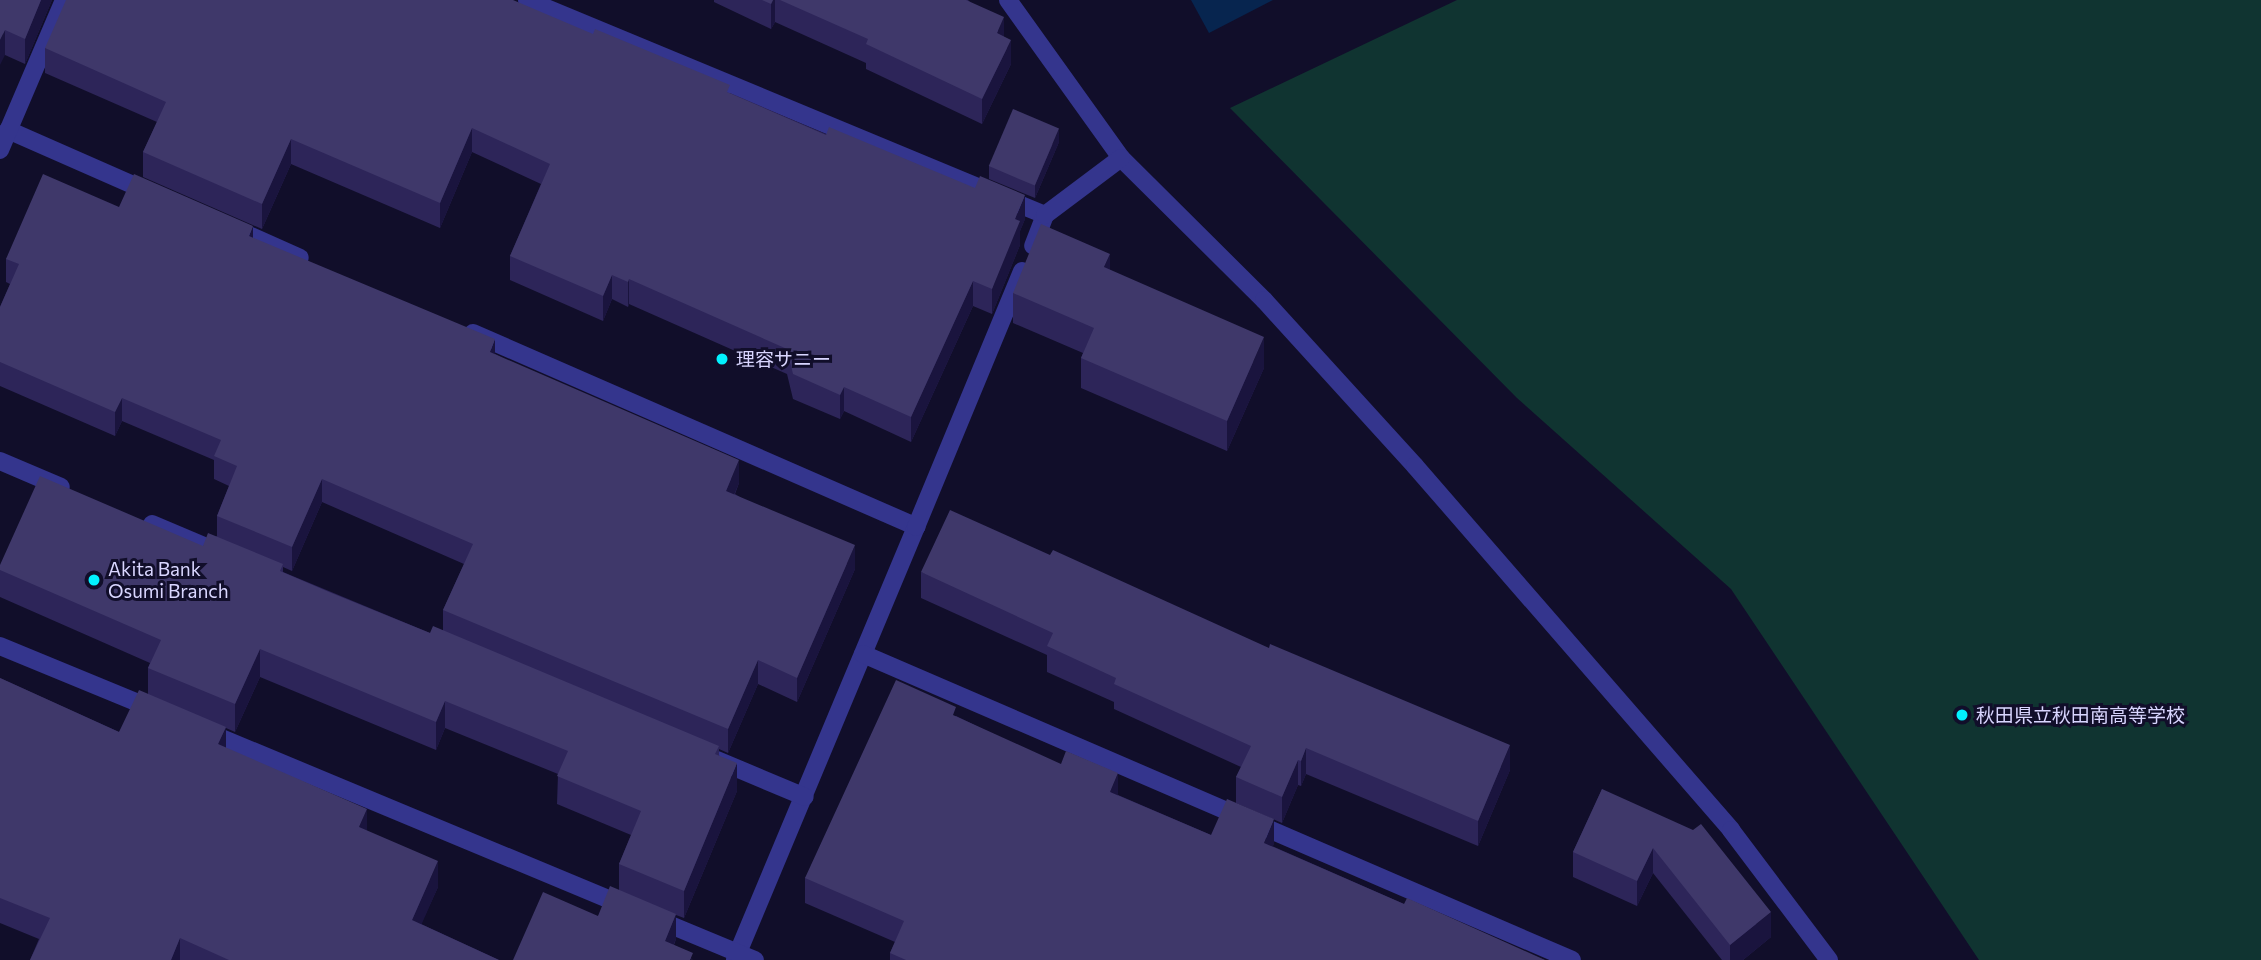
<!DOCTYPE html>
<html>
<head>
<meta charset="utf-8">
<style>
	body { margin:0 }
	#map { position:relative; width:2261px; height:960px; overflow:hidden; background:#110e2a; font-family:Commissioner,"Noto Sans JP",sans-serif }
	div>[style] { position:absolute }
	.green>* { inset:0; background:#103431 }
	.water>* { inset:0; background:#07254f }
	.minor>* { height:18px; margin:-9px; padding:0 9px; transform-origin:9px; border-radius:9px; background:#34358d }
	.wall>* { inset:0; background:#2d2559 }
	.shaded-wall>* { inset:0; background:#1a143e }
	.building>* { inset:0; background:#3f386a; transform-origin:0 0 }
	.dots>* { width:19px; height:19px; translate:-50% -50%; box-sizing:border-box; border:4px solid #110e2a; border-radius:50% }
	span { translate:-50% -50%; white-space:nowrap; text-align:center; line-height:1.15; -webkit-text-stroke:6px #110e2a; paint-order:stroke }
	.poi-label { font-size:19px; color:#d9d6ff }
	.left { translate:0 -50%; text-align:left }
</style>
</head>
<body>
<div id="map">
	<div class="green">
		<i style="clip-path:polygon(1457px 0,2261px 0,2261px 960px,1979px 960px,1731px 589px,1517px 398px,1230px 108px)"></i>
	</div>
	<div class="water">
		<i style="clip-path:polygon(1191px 0,1273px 0,1209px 33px)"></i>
	</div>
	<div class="minor">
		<i style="left:527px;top:0;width:561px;rotate:22.54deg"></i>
		<i style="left:1045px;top:215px;width:33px;rotate:111deg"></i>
		<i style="left:1008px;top:0;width:194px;rotate:54.4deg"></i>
		<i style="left:1121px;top:158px;width:202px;rotate:44.8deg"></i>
		<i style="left:1264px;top:300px;width:224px;rotate:47.7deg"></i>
		<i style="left:1415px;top:466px;width:482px;rotate:49deg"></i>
		<i style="left:1731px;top:830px;width:163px;rotate:53deg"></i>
		<i style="left:8px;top:130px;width:154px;rotate:23.7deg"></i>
		<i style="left:0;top:150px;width:163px;rotate:-66.9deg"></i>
		<i style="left:1045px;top:215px;width:95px;rotate:-36.9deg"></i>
		<i style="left:233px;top:228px;width:73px;rotate:24.1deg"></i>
		<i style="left:473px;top:333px;width:484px;rotate:23.6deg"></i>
		<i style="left:916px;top:527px;width:469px;rotate:112.7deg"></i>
		<i style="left:0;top:461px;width:66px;rotate:23.1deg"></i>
		<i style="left:152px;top:524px;width:77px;rotate:22.9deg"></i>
		<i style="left:916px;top:527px;width:277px;rotate:-67.5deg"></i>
		<i style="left:0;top:646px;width:168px;rotate:22.4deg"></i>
		<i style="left:863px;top:654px;width:772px;rotate:23.34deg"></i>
		<i style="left:207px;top:732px;width:455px;rotate:22.6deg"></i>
		<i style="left:717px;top:760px;width:95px;rotate:22.8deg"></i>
		<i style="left:656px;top:919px;width:107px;rotate:22.5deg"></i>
	</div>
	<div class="wall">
		<i style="clip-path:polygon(0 0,52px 0,25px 64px,5px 55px)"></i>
		<i style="clip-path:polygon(714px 0,968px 0,1004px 37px,1011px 64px,982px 124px,866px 69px,866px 63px,775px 22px,771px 29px,714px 2px)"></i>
		<i style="clip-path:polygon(45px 48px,730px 93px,1025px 219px,1020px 231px,1020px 245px,992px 314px,973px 306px,911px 442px,844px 411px,840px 419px,793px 399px,787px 374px,629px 304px,628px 307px,612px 299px,603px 321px,510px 280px,510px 256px,541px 184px,472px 152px,440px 228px,291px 164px,262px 229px,143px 177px,143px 152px,157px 122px,45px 73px)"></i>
		<i style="clip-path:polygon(1059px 142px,1035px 198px,989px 179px,989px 166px)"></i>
		<i style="clip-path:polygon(evenodd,119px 207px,253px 238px,495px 354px,739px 483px,735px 494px,855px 569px,797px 702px,758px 684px,728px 753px,719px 749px,719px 755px,737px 791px,684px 918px,676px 915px,676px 939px,674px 945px,693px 960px,598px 916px,619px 890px,619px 864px,631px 835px,557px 804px,558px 774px,445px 728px,436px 750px,260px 677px,235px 732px,226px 728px,226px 748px,367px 831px,438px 887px,421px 924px,499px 960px,30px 960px,39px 939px,0 923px,0 678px,119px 732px,148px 694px,148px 668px,150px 663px,0 597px,0 565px,203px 546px,217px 536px,217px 516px,229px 486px,214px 479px,214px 460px,122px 421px,115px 436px,0 386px,0 307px,10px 284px,6px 282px,6px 259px,119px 207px,322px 502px,464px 564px,443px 610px,443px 630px,430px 633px,283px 572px,283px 567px,292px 571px,322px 502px)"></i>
		<i style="clip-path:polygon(1110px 270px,1264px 368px,1227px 451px,1081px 388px,1081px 358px,1083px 353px,1013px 323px,1013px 293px)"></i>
		<i style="clip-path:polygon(921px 572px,1510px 770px,1478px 846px,1306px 774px,1301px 786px,1298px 785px,1282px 823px,1236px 803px,1236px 777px,1241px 767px,1114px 709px,1114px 702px,1047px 672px,1047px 655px,921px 598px)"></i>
		<i style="clip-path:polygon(956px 716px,1118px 795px,1211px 835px,1274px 844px,1272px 846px,1404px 904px,1545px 960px,890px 960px,890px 953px,895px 942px,805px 903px,805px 878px)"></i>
		<i style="clip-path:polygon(1602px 789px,1771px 937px,1743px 960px,1722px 960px,1653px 873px,1637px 906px,1573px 877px,1573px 852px)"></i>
	</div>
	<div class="shaded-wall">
		<i style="clip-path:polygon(41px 0,52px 0,25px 64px,25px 39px)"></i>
		<i style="clip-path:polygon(773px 0,775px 0,775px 22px,771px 29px,771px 4px)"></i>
		<i style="clip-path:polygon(1004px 17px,1004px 42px,997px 33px)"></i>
		<i style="clip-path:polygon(5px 30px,5px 55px,0 65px,0 40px)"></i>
		<i style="clip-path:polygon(1011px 40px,1011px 64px,982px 124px,982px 99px)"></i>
		<i style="clip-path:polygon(472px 128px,472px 152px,440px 228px,440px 203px)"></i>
		<i style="clip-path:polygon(1059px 129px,1059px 142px,1035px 198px,1035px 185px)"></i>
		<i style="clip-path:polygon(291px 139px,291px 164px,262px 229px,262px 204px)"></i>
		<i style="clip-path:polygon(1025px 195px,1025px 219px,1020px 231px,1020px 245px,992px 314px,992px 289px,1015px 219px)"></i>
		<i style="clip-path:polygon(253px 226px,253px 250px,249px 236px)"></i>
		<i style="clip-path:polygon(1110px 254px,1110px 284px,1104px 267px)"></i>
		<i style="clip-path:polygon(612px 275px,612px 299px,603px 321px,603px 296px)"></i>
		<i style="clip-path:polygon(629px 279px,629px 304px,628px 307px,628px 282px)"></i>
		<i style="clip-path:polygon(973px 281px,973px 306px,911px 442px,911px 417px)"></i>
		<i style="clip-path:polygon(1264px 337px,1264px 368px,1227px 451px,1227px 421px)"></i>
		<i style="clip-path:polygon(495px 339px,495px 363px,490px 352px)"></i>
		<i style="clip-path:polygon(844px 387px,844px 411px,840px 419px,840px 395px)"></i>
		<i style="clip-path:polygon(122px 398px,122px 421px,115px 436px,115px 412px)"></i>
		<i style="clip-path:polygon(739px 460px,739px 483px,726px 514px,726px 491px)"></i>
		<i style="clip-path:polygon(322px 479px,322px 502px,292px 571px,292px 547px)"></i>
		<i style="clip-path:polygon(855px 545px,855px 569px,797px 702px,797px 678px)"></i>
		<i style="clip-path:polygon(260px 649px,260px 677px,235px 732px,235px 704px)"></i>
		<i style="clip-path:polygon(758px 660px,758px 684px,728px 753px,728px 729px)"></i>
		<i style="clip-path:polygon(445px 701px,445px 728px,436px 750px,436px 722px)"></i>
		<i style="clip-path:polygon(226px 727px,226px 752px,218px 744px)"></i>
		<i style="clip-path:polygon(1510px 745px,1510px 770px,1478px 846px,1478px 821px)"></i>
		<i style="clip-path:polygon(1306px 748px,1306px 774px,1301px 786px,1301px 761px)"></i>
		<i style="clip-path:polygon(1298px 760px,1298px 785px,1282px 823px,1282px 797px)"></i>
		<i style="clip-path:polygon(737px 763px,737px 791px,684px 918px,684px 891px)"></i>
		<i style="clip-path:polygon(1118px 773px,1118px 797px,1110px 792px)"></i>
		<i style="clip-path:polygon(367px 809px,367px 835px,359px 827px)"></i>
		<i style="clip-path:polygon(1274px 819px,1274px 844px,1264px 867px,1264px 843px)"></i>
		<i style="clip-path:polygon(1653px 848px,1653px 873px,1637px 906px,1637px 881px)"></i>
		<i style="clip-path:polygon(438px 861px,438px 887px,412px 946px,412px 920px)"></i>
		<i style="clip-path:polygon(1771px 912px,1771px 937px,1743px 960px,1730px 960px,1730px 945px)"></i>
		<i style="clip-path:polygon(676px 914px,676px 939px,667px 960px,665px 941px)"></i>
		<i style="clip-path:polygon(180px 938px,180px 960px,171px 960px)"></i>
	</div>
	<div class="building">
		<i style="clip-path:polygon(0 0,41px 0,25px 39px,5px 30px,0 40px)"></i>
		<i style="clip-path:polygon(66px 0,513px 0,593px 34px,595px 29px,730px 85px,727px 92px,826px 135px,829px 127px,975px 188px,980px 176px,1025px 195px,1015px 219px,1020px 221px,992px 289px,973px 281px,911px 417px,844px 387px,840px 395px,793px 374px,787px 349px,629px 279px,628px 282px,612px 275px,603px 296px,510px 256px,550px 164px,472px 128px,440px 203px,291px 139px,262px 204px,143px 152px,166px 102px,45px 48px)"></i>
		<i style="clip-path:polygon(762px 0,773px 0,771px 4px)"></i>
		<i style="clip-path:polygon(780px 0,966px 0,1004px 17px,997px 33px,1011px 40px,982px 99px,866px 44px,868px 39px)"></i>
		<i style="left:1013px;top:109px;width:50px;height:62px;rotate:23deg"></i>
		<i style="clip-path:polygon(43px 174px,119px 207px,134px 174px,253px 226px,249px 236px,495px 339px,490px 352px,739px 460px,726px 491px,855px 545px,797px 678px,758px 660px,728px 729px,443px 610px,473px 544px,322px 479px,292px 547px,217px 516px,237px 466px,214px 456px,221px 440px,122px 398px,115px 412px,0 362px,0 307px,19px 264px,6px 259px)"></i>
		<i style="clip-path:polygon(1041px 224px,1110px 254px,1104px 267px,1264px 337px,1227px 421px,1081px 358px,1094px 328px,1013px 293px)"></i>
		<i style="clip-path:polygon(40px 476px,203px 546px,208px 533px,283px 564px,280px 571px,329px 592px,430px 633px,433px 626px,719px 746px,715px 754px,737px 763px,684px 891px,619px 864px,641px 811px,557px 776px,568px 751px,445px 701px,436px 722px,260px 649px,235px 704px,148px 668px,161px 640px,0 570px,0 565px)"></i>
		<i style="clip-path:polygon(950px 510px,1050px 555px,1053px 550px,1269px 648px,1270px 644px,1510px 745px,1478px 821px,1306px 748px,1301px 761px,1298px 760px,1282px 797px,1236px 777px,1251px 746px,1114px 684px,1116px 678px,1047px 646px,1053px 633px,921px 572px)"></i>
		<i style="clip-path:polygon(0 678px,119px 732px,139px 690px,226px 727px,218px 744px,367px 809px,359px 827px,438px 861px,412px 920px,499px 960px,229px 960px,180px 938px,171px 960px,30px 960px,50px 918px,0 898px)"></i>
		<i style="clip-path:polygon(896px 680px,956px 707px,953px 715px,1061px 764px,1066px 751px,1118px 773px,1110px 792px,1211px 835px,1227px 799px,1274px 819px,1264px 843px,1404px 904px,1407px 898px,1545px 960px,906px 960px,890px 953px,904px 921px,805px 878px)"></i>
		<i style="clip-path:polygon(1602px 789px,1693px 830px,1701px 824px,1771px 912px,1730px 945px,1653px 848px,1637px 881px,1573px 852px)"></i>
		<i style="clip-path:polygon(610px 886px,676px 914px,665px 941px,693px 953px,690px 960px,513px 960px,543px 892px,598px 916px)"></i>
	</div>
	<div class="dots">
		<i style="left:722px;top:359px;background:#02f1ff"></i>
		<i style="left:94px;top:580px;background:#02f1ff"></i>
		<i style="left:1962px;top:715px;background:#02f1ff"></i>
	</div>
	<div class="poi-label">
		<span class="left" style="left:736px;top:359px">理容サニー</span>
		<span class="left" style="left:108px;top:580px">Akita Bank<br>Osumi Branch</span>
		<span class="left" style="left:1976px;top:715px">秋田県立秋田南高等学校</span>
	</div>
</div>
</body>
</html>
